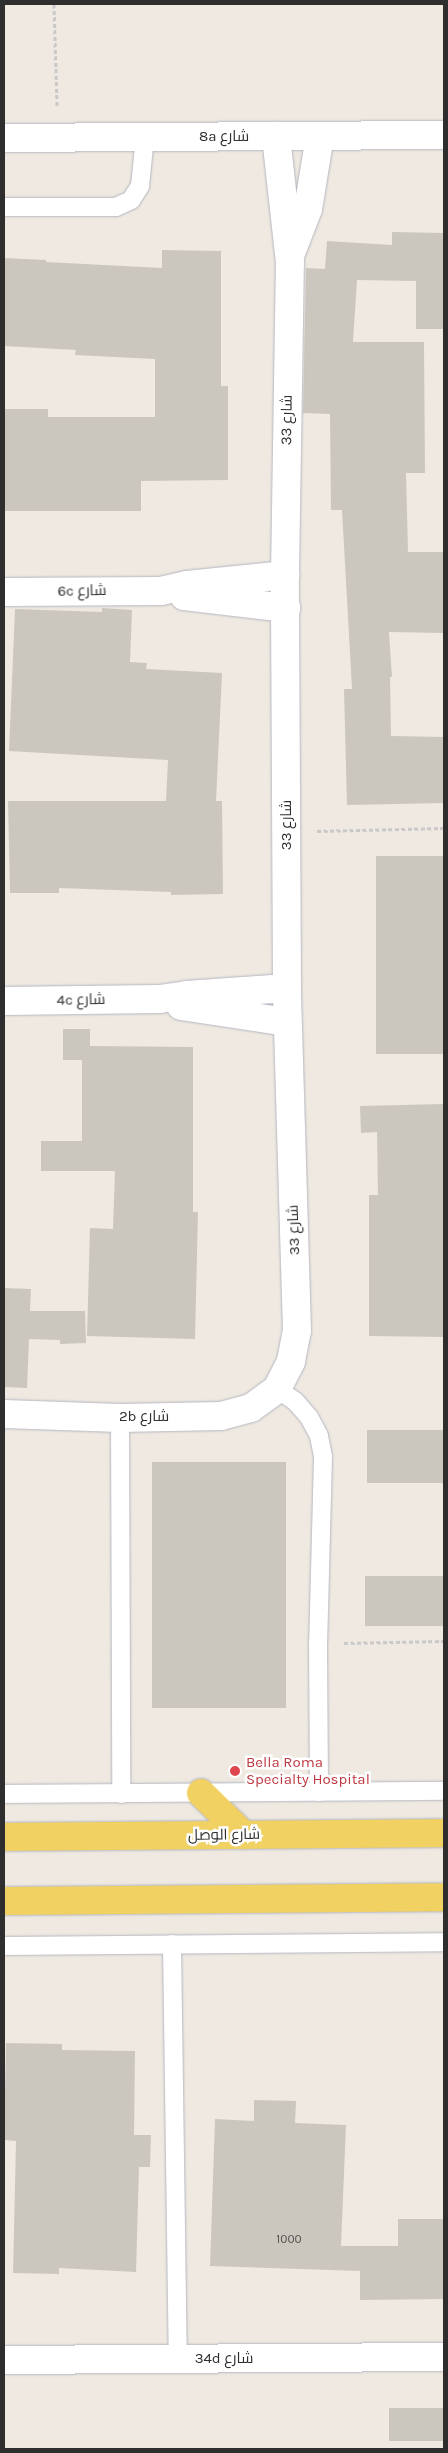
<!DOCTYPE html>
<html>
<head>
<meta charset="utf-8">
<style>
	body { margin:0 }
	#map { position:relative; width:448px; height:2453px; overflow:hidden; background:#efe9e1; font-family:Karla,Cairo,sans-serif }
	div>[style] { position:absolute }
	.building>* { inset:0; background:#cbc7bf; transform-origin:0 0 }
	.path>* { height:3px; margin-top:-1.5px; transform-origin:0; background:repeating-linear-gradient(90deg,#c9c9c9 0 4px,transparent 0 6.5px) }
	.roads { filter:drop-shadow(0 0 1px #b4b7c1) drop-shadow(0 0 1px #b4b7c1) }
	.lane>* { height:18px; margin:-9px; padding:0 9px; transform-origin:9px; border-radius:9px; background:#fff }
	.street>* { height:28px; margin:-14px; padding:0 14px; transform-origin:14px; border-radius:14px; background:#fff }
	.primary>* { height:28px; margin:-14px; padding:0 14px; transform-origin:14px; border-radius:14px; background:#f2d163 }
	.dots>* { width:14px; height:14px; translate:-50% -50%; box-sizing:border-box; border:2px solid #fff; border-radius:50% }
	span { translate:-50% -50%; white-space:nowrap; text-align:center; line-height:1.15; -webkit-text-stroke:5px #fff; paint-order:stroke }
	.number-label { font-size:12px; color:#555452 }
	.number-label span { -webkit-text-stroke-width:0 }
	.street-label { font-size:15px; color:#2e2e2e }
	.health-label { font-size:15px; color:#be3a42 }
	.left { translate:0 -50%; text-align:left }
	.frame { position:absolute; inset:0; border:5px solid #2e2e2e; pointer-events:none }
</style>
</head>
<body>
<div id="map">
	<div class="building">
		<i style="clip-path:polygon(392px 232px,443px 233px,444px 329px,416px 329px,416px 281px,357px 280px,353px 342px,424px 342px,425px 473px,406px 473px,408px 552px,444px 552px,444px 633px,389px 632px,392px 677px,390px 677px,391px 736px,444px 737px,444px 803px,347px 805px,344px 689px,352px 689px,342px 510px,331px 510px,330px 414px,303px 413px,306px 268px,325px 269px,327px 241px,392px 245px)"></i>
		<i style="clip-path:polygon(162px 250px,221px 251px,221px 386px,228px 386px,228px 480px,141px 481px,141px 511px,4px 511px,4px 409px,48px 409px,48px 417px,155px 417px,155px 359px,75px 355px,76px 350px,4px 346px,4px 258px,46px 260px,46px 262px,162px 268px)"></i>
		<i style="clip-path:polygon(102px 608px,132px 610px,130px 662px,147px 663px,146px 669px,222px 673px,216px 801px,222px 801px,223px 894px,171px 895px,171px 892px,59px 888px,59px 893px,10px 893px,8px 801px,166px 801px,168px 760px,9px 751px,15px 609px,102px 612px)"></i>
		<i style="left:444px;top:856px;width:198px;height:68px;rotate:90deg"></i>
		<i style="clip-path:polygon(63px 1029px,90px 1029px,90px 1046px,193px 1047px,193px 1212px,198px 1212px,195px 1339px,87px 1336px,90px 1228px,113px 1229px,115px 1171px,41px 1171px,41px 1141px,82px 1141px,82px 1060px,63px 1060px)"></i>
		<i style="clip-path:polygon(444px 1104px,444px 1337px,369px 1336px,369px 1195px,378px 1195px,377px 1132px,361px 1133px,360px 1106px)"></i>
		<i style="clip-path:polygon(4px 1288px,31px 1289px,30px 1311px,85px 1311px,86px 1343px,60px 1344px,60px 1340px,29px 1339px,27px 1388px,4px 1387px)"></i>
		<i style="left:444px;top:1430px;width:53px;height:77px;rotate:90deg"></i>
		<i style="left:152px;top:1462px;width:134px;height:246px"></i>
		<i style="left:444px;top:1576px;width:50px;height:79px;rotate:90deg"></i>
		<i style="clip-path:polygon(6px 2043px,62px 2044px,62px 2050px,135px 2051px,134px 2135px,151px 2135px,150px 2167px,139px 2167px,136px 2272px,59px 2268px,59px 2274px,13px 2273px,16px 2141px,4px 2140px)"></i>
		<i style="clip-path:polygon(254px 2100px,296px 2101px,295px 2123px,346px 2125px,341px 2246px,398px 2246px,398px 2219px,444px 2219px,444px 2299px,360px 2300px,360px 2271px,210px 2266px,215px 2119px,254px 2121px)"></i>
		<i style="left:444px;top:2408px;width:33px;height:55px;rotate:90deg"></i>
	</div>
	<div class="path">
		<i style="left:54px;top:4px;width:102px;rotate:88.3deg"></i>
		<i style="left:317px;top:831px;width:127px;rotate:-1.4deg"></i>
		<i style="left:344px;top:1643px;width:100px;rotate:-1.1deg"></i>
	</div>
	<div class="roads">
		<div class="lane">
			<i style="left:4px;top:207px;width:112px"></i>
			<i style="left:116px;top:207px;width:17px;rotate:-25deg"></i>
			<i style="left:131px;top:200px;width:17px;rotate:-57deg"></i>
			<i style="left:140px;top:186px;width:49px;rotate:-84.2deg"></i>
			<i style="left:277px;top:1389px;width:22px;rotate:34deg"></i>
			<i style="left:295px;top:1401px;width:21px;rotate:49deg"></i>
			<i style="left:309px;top:1417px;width:21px;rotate:62deg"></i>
			<i style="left:319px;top:1436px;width:21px;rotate:79deg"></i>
			<i style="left:323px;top:1457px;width:186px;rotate:91.5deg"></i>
			<i style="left:318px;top:1643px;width:149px;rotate:89.6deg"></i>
			<i style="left:120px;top:1418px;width:376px;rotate:89.8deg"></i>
			<i style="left:4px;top:1794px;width:440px;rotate:-0.4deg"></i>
			<i style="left:172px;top:1944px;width:415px;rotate:89.2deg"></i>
			<i style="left:4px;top:1946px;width:440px;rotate:-0.5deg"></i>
		</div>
		<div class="street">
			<i style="left:4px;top:138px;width:440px;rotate:-0.4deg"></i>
			<i style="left:291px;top:253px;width:47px;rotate:-68.9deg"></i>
			<i style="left:308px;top:209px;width:74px;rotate:-80.7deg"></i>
			<i style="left:4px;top:592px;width:157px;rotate:-0.4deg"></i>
			<i style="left:161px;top:591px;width:27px;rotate:-13deg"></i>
			<i style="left:187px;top:585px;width:99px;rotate:-5.8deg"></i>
			<i style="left:184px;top:596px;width:103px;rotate:6.7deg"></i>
			<i style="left:4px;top:1001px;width:155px;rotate:-0.7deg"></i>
			<i style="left:159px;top:999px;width:27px;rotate:-8deg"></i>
			<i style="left:186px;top:995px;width:101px;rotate:-4deg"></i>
			<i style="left:181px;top:1006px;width:107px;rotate:8.6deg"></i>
			<i style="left:4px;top:1414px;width:116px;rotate:2deg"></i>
			<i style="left:120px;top:1418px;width:101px;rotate:-1.1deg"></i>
			<i style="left:221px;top:1416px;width:31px;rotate:-15deg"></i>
			<i style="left:251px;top:1408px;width:32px;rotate:-36deg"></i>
			<i style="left:277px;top:1389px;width:31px;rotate:-63deg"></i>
			<i style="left:291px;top:1361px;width:31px;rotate:-79deg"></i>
			<i style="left:297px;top:1331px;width:343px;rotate:-91.7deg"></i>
			<i style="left:287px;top:988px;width:413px;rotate:-90.3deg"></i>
			<i style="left:285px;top:575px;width:312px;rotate:-89.1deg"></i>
			<i style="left:290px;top:263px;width:128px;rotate:-96.3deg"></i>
			<i style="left:4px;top:2360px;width:440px;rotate:-0.4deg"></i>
		</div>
		<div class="primary">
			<i style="left:201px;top:1793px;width:60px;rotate:44.3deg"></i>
			<i style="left:4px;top:1837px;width:440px;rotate:-0.5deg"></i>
			<i style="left:4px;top:1901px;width:440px;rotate:-0.5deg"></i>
		</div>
	</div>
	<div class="dots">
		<i style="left:235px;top:1771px;background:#e0444e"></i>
	</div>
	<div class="number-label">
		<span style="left:289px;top:2240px">1000</span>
	</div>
	<div class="street-label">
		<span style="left:224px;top:137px">8a شارع</span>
		<span style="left:287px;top:420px;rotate:-89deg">شارع 33</span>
		<span style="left:82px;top:591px;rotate:-1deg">6c شارع</span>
		<span style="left:287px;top:825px;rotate:-90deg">شارع 33</span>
		<span style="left:81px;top:1000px;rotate:-1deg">4c شارع</span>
		<span style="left:294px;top:1230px;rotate:-92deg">شارع 33</span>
		<span style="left:144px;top:1417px">2b شارع</span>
		<span style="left:224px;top:1835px;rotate:-1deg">شارع الوصل</span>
		<span style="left:224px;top:2359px">34d شارع</span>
	</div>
	<div class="health-label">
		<span class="left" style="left:246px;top:1771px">Bella Roma<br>Specialty Hospital</span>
	</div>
	<div class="frame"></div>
</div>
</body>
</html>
